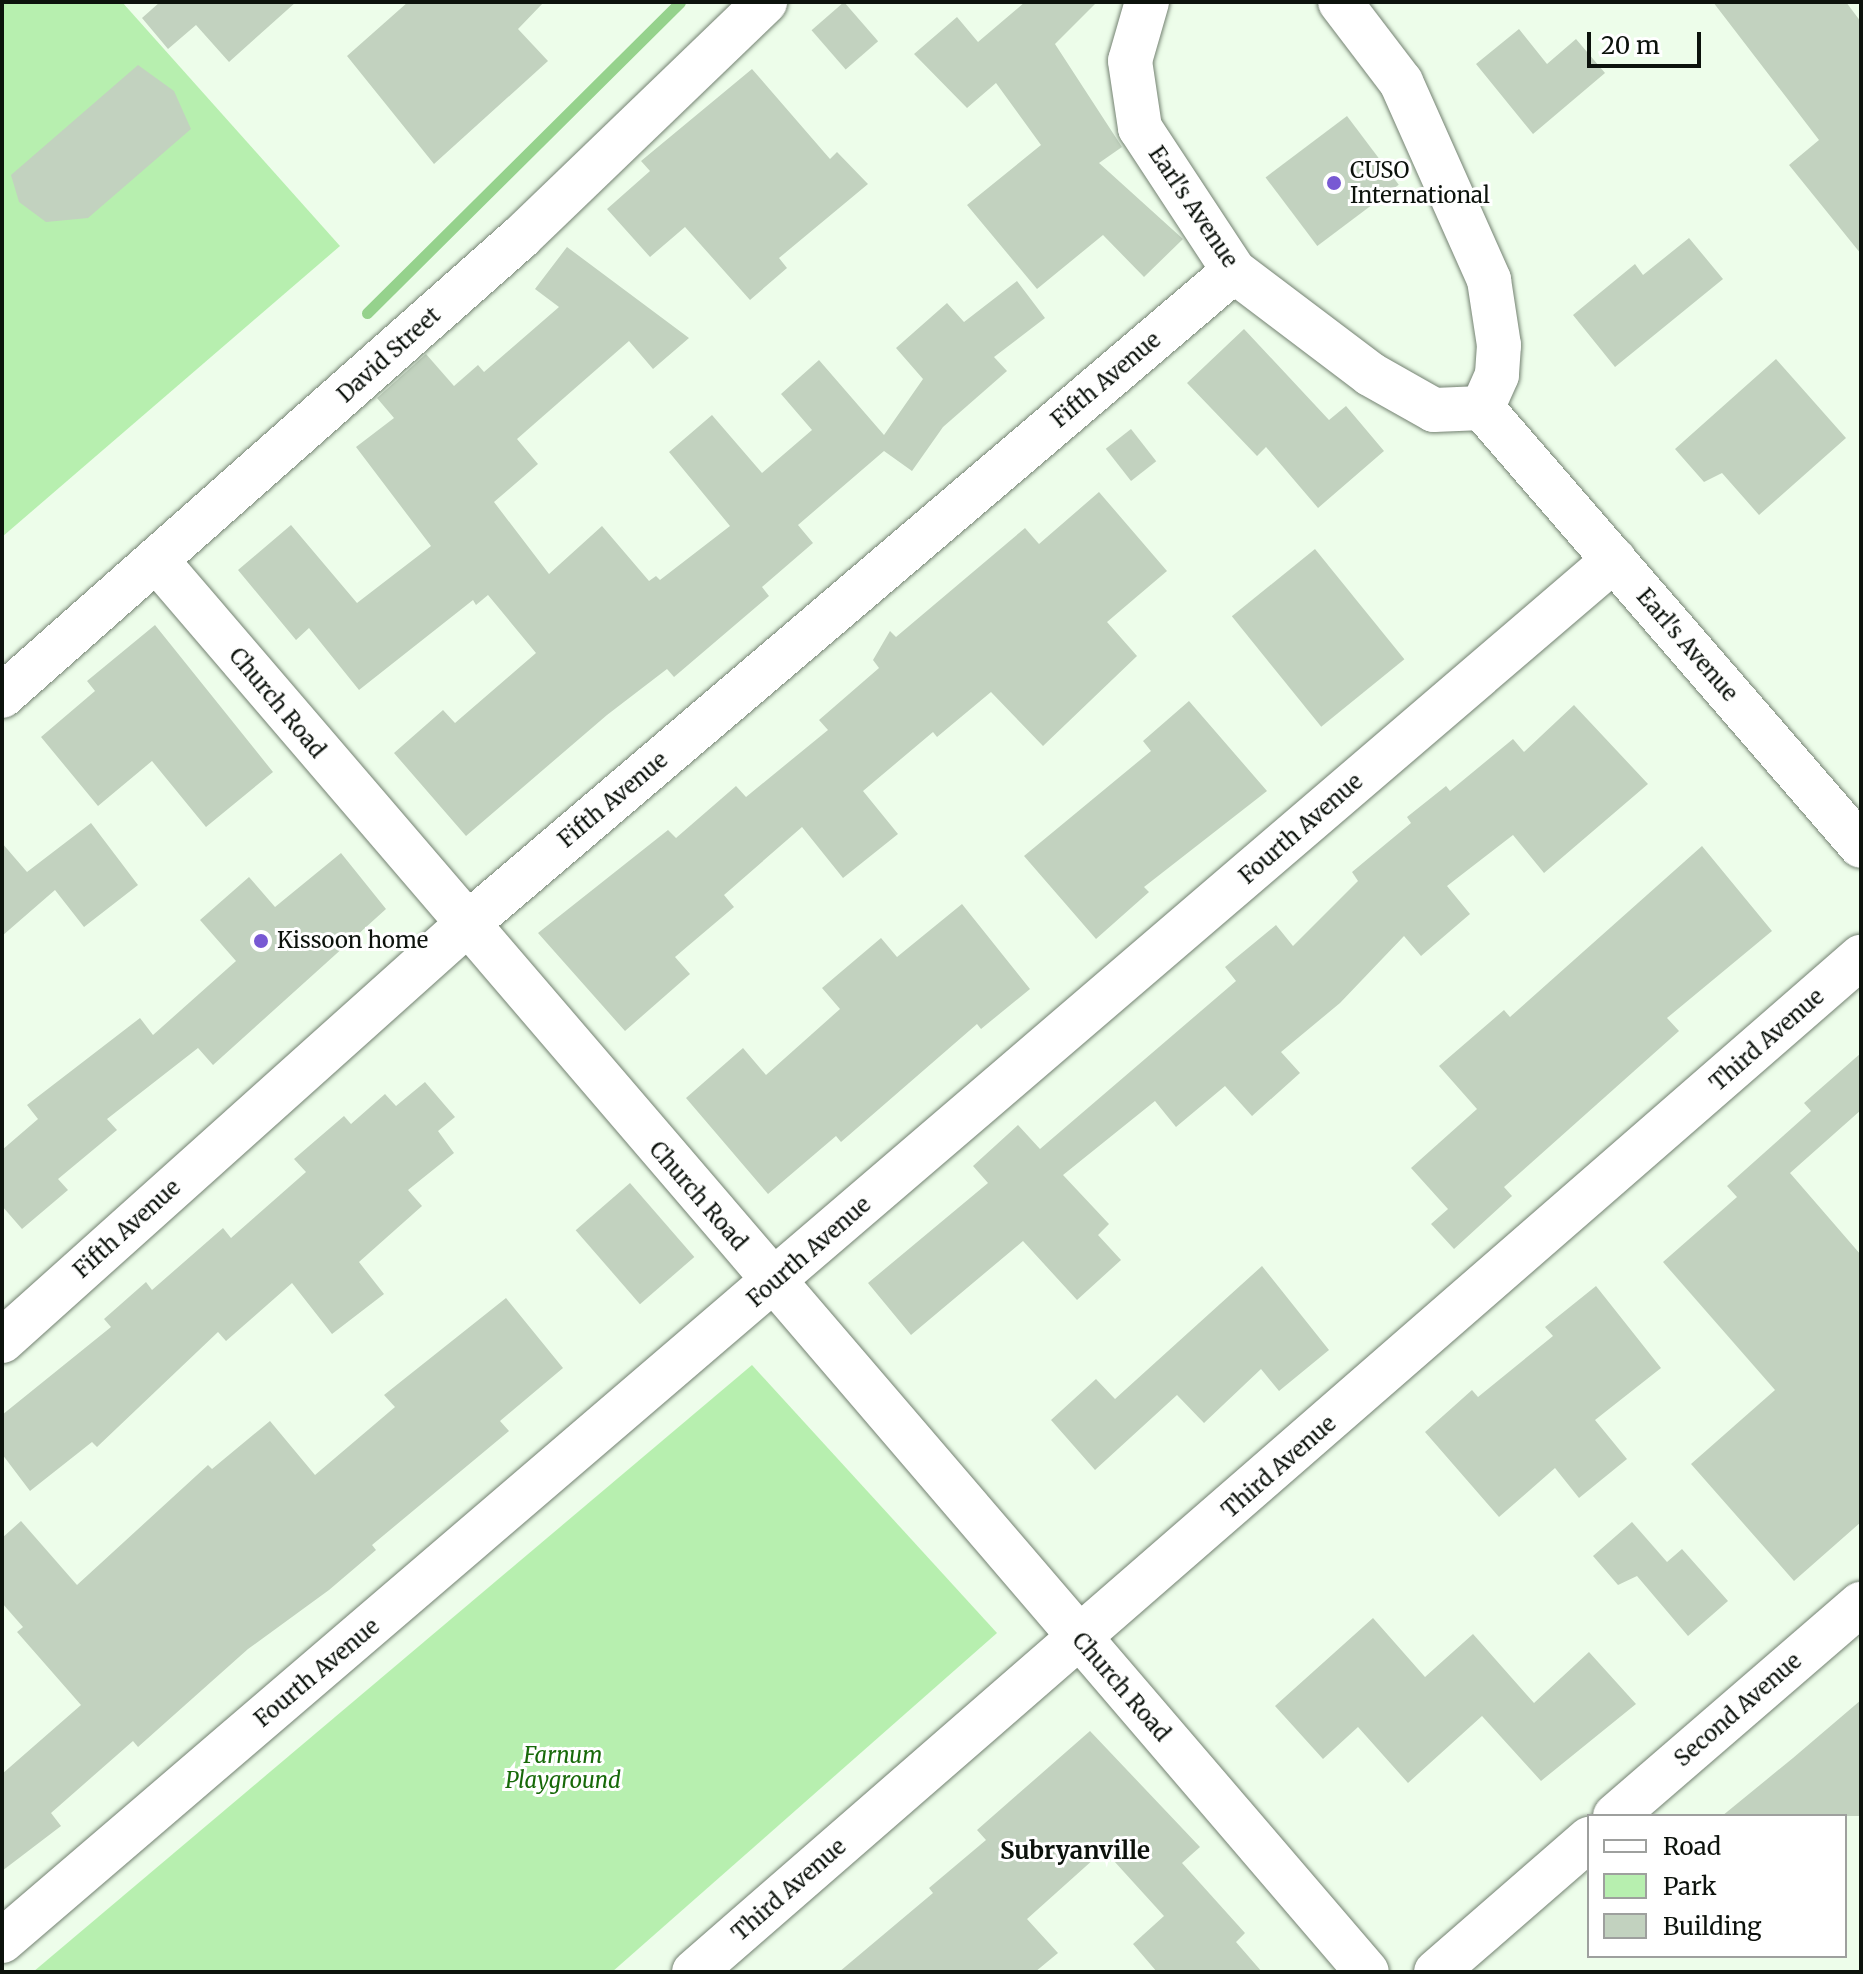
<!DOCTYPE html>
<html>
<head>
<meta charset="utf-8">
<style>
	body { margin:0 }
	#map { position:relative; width:1863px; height:1974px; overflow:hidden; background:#edfdea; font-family:Merriweather,serif }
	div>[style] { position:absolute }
	.green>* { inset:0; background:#b7efaf }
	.stream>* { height:11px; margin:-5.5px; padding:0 5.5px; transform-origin:5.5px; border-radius:5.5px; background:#95d28c }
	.building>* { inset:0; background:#c2d2bf; transform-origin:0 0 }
	.roads { filter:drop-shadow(0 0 2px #748272) drop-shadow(0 0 2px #748272) }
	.minor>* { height:44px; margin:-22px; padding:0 22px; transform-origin:22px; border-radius:22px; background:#fff }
	.dots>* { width:22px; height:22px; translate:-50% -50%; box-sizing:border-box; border:4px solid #fff; border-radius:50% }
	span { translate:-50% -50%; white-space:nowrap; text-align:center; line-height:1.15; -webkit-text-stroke:6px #fff; paint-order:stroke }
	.poi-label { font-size:22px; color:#0c120c }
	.left { translate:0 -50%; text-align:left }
	.street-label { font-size:22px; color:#0c120c }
	.park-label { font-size:22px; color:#176909; font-style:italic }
	.neighbourhood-label { font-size:24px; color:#0c120c; font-weight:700 }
	.frame { position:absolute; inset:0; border:4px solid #0c120c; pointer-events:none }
	.legend { position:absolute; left:1587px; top:1814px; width:260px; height:144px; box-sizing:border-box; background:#fff; border:2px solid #9ea09e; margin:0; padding:10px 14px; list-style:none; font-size:24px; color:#0c120c }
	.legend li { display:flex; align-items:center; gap:16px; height:40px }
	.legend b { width:40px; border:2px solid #9ea09e }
	.scale { position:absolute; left:1587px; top:32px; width:114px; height:36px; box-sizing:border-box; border:4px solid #0c120c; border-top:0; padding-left:10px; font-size:24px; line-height:28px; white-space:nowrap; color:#0c120c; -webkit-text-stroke:6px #fff; paint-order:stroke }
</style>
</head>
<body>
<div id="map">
	<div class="green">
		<i style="clip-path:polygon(2px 2px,122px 2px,340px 246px,2px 537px)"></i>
		<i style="clip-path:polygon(752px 1365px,997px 1633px,612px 1972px,33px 1972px)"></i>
	</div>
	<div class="stream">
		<i style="left:367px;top:313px;width:441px;rotate:-44.8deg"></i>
	</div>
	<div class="building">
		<i style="clip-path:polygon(160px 2px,296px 2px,229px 62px,196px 25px,168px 49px,142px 18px)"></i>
		<i style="clip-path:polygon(408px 2px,544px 2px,518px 29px,548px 61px,434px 164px,347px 56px)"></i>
		<i style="left:844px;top:2px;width:52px;height:43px;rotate:49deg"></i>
		<i style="clip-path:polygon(1025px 2px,1097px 2px,1055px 44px,1122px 147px,1099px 163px,1183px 239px,1144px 277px,1103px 235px,1037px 289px,967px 205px,1041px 145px,996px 83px,967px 108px,914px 54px,957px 17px,978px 42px)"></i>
		<i style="clip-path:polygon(1713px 2px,1846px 2px,1861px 22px,1861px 254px,1789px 165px,1819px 140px)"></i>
		<i style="clip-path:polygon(1519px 29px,1547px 64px,1576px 39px,1605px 73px,1533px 134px,1476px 64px)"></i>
		<i style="clip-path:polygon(138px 65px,174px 91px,191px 129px,88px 218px,46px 222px,19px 202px,11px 175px)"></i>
		<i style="clip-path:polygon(752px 69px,830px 159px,837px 152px,868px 184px,779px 258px,787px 268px,750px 300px,685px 227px,650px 257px,607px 209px,650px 171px,641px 161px)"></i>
		<i style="left:1347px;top:116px;width:86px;height:102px;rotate:53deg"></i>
		<i style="clip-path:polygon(1689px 238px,1723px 279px,1615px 367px,1573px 315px,1635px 264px,1643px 275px)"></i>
		<i style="clip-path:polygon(567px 247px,689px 338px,653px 369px,629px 341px,517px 439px,538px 464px,494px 502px,549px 574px,602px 526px,649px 581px,656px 576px,660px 580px,730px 526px,669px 452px,712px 415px,762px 473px,812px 430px,781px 394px,819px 360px,884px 435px,923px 379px,896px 348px,947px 303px,964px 322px,1017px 281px,1045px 318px,994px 357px,1007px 371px,943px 427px,912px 471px,884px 451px,798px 525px,813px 543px,762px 587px,769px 596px,674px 677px,667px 669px,607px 715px,466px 836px,394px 753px,443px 710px,455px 723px,536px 653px,488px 595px,476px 605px,473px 600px,359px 690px,309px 628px,296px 640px,238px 570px,291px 525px,357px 603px,431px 546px,356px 447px,394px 418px,377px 398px,426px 354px,454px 386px,478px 365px,484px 372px,559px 307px,535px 289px)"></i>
		<i style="clip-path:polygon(1244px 329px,1329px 420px,1346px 406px,1384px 451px,1318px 508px,1266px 447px,1257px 456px,1187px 383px)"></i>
		<i style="clip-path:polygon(1776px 359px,1846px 438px,1759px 515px,1722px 473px,1704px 482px,1675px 449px)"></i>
		<i style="left:1131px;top:429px;width:41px;height:32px;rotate:52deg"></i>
		<i style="clip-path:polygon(1099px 492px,1167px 571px,1107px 622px,1137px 656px,1043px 746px,991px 692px,937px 737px,933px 732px,863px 791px,898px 834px,843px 878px,802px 827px,724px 895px,734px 907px,675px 957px,690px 974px,625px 1031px,538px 933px,668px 830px,676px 838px,736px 786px,746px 797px,828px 730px,819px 720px,879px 668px,873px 660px,890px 631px,896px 637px,1025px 528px,1039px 544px)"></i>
		<i style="left:1315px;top:549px;width:142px;height:107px;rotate:51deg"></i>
		<i style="clip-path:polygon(155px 625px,273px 772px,206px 827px,152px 761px,98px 806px,41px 737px,95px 691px,87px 681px)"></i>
		<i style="clip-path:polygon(1189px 701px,1267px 791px,1144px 887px,1149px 892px,1096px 939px,1024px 856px,1151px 751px,1143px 741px)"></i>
		<i style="clip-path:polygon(1574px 705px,1648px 784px,1544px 873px,1513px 835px,1447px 886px,1470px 914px,1421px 956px,1404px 936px,1340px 1003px,1281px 1052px,1300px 1073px,1252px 1116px,1225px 1086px,1176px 1127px,1155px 1101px,1063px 1175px,1109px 1224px,1098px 1235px,1121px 1260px,1077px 1300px,1023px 1241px,911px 1335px,868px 1283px,988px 1183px,973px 1166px,1018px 1125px,1040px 1149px,1236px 981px,1225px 967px,1276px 925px,1293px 946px,1358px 881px,1352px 872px,1411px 823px,1407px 817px,1446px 786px,1450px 791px,1513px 739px,1524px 752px)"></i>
		<i style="clip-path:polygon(91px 823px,138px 885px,84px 927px,55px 890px,2px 936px,2px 843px,27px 872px)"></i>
		<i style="clip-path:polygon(1702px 846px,1772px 931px,1667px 1018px,1679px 1031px,1504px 1187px,1512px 1196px,1454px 1249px,1431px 1224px,1448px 1209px,1411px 1168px,1477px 1109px,1439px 1066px,1504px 1010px,1510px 1017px)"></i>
		<i style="clip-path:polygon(341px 853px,386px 909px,213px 1065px,198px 1048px,107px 1119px,117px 1130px,58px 1179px,68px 1190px,22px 1229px,2px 1206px,2px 1150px,38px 1119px,27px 1105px,140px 1018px,153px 1035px,236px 961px,200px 920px,249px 877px,275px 907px)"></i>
		<i style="clip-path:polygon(962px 904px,1030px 989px,981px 1029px,977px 1024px,841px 1142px,836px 1136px,768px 1194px,686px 1098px,743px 1048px,766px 1075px,840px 1009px,822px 988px,881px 938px,897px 957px)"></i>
		<i style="clip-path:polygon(1861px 1053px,1861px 1110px,1790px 1173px,1861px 1255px,1861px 1522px,1794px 1581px,1691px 1464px,1775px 1390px,1663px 1262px,1737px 1197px,1727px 1186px,1811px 1111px,1804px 1103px)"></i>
		<i style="clip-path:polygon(425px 1082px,455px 1117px,438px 1131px,454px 1153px,408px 1190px,422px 1206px,359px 1262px,384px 1294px,332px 1334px,292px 1283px,226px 1341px,218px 1332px,97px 1447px,92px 1442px,30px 1491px,2px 1454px,2px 1415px,111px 1327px,104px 1319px,146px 1282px,152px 1290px,223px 1228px,231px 1238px,306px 1172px,294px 1159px,344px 1116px,351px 1124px,385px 1094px,396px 1106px)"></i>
		<i style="left:630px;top:1183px;width:98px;height:72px;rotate:49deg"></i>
		<i style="clip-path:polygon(1262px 1266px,1329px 1350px,1279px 1391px,1261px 1369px,1204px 1423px,1177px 1395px,1095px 1470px,1051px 1420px,1096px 1379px,1115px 1399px)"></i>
		<i style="clip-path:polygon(1596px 1286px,1661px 1368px,1595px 1420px,1627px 1459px,1579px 1498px,1555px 1468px,1499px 1517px,1425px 1432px,1472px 1390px,1478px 1397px,1553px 1336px,1545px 1327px)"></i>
		<i style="clip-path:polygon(506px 1298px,563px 1368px,500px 1421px,509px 1431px,372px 1545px,376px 1550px,329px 1590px,248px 1649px,138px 1747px,133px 1741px,51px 1813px,61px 1826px,2px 1871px,2px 1774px,81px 1705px,17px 1632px,23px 1627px,2px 1603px,2px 1538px,21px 1521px,77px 1585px,208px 1465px,212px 1469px,270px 1421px,315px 1475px,395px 1407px,384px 1395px)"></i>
		<i style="clip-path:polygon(1632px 1522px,1667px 1562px,1682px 1549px,1728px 1601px,1688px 1636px,1637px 1576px,1618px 1585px,1593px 1556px)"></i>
		<i style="clip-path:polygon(1373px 1618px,1425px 1677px,1473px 1634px,1534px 1703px,1589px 1652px,1636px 1704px,1541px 1781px,1482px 1716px,1408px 1783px,1358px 1727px,1323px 1759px,1275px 1706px)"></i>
		<i style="clip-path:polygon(1861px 1700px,1861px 1816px,1722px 1816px,1793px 1758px)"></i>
		<i style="clip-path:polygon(1090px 1731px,1200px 1847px,1182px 1863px,1245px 1933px,1236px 1942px,1262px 1972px,1157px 1972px,1133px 1944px,1164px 1916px,1104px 1850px,1027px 1919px,1058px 1953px,1035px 1972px,839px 1972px,933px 1893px,929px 1888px,986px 1840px,977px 1830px)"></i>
	</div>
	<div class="roads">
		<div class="minor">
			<i style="left:1147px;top:2px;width:61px;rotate:106.1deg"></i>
			<i style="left:1130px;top:61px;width:68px;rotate:81.5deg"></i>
			<i style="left:1140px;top:128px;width:171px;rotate:56.7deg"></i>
			<i style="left:1234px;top:271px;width:171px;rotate:37.1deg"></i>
			<i style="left:1370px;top:374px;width:73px;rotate:29.4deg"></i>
			<i style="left:1434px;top:410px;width:48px;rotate:-2.4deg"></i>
			<i style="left:1340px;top:2px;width:101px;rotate:52.7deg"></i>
			<i style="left:1401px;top:82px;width:217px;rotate:66deg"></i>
			<i style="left:1489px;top:280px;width:66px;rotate:81.3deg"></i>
			<i style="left:1499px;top:345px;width:30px;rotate:94deg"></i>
			<i style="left:1497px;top:375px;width:36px;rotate:114deg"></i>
			<i style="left:1482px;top:408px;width:579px;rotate:49.13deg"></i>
			<i style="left:158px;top:562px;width:1857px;rotate:49.39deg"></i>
			<i style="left:2px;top:696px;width:693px;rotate:-41.49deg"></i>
			<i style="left:521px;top:237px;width:339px;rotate:-43.9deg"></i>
			<i style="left:2px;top:1341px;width:622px;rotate:-41.87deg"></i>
			<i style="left:465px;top:926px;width:1010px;rotate:-40.42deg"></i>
			<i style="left:1615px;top:1816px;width:325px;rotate:-40.8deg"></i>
			<i style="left:2px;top:1941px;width:2123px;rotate:-40.59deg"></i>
			<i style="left:694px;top:1972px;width:1547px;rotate:-41.02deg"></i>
			<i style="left:1436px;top:1972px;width:203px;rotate:-41deg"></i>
		</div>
	</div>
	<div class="dots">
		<i style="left:1334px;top:183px;background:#7859d3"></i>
		<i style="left:261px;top:941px;background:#7859d3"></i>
	</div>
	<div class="poi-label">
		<span class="left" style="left:1350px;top:183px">CUSO<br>International</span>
		<span class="left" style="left:277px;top:941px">Kissoon home</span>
	</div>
	<div class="street-label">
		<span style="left:1193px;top:207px;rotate:56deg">Earl's Avenue</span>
		<span style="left:389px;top:355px;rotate:-42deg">David Street</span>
		<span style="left:1106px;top:380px;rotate:-40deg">Fifth Avenue</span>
		<span style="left:1687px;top:645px;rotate:49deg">Earl's Avenue</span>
		<span style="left:277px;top:703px;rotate:50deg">Church Road</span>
		<span style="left:613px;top:800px;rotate:-40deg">Fifth Avenue</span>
		<span style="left:1301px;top:829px;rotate:-41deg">Fourth Avenue</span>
		<span style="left:1767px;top:1040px;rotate:-41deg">Third Avenue</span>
		<span style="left:698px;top:1196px;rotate:49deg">Church Road</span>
		<span style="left:127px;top:1229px;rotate:-42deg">Fifth Avenue</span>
		<span style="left:809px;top:1252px;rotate:-41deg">Fourth Avenue</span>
		<span style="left:1279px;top:1467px;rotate:-41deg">Third Avenue</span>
		<span style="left:317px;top:1673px;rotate:-40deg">Fourth Avenue</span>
		<span style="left:1121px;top:1687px;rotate:49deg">Church Road</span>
		<span style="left:1738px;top:1710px;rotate:-41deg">Second Avenue</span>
		<span style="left:789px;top:1890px;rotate:-41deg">Third Avenue</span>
	</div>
	<div class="park-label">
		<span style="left:563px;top:1768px">Farnum<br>Playground</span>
	</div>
	<div class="neighbourhood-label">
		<span style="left:1075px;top:1851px">Subryanville</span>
	</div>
	<div class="frame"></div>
	<ul class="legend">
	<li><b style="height:10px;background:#fff"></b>Road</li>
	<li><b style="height:22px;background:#b7efaf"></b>Park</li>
	<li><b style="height:22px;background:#c2d2bf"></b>Building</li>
	</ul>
	<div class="scale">20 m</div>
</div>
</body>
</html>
